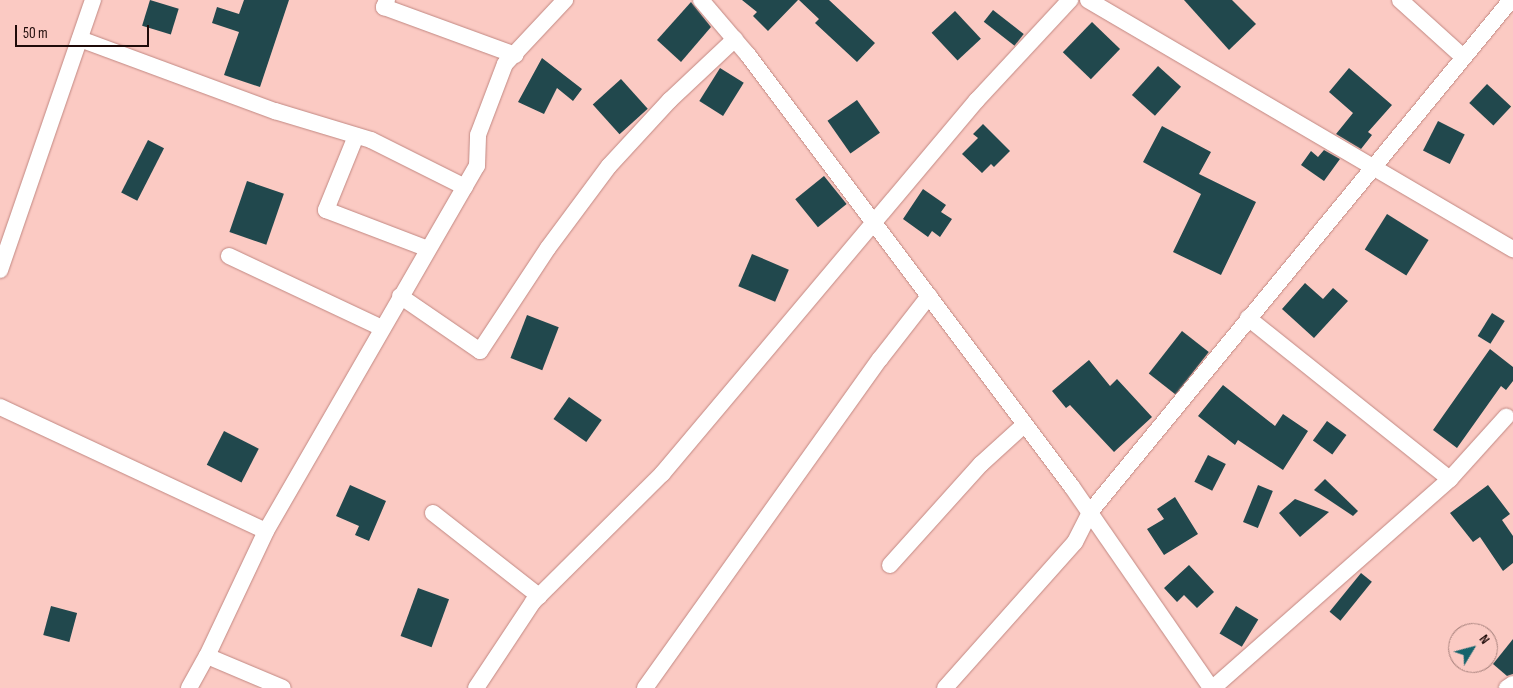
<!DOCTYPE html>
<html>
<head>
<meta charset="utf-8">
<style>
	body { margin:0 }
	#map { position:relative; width:1513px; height:688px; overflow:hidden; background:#fbcac3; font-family:"Sofia Sans Condensed",sans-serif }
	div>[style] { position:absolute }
	.building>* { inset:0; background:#21484d; transform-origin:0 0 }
	.roads { filter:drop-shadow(0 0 1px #c18882) drop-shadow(0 0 1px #c18882) }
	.street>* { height:16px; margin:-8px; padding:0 8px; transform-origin:8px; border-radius:8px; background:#fff }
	span { translate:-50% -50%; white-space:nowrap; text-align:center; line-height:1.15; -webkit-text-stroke:5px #fbcac3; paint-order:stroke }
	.north { position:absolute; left:1448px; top:623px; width:50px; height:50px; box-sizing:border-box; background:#fbcac3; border:1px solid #a37e79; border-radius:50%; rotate:53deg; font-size:14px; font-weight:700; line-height:20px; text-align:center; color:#1f0b09 }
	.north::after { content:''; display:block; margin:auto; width:18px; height:22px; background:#15636c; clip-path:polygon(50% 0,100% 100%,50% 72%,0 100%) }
	.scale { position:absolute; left:15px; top:25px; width:134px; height:22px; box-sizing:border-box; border:2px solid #1f0b09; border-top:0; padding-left:6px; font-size:15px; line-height:18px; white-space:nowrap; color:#1f0b09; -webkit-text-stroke:4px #fbcac3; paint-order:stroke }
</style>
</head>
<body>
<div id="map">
	<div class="building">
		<i style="left:150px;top:0;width:30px;height:27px;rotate:17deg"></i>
		<i style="clip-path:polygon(244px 0,289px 0,260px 87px,224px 75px,239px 32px,212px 23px,217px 7px,239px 14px)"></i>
		<i style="clip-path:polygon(742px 0,798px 0,768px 31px,753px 16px,757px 12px)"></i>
		<i style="clip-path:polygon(799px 0,829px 0,875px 43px,857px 62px,815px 23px,819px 19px)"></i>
		<i style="clip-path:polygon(1184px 0,1232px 0,1256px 24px,1229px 50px)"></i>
		<i style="clip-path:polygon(691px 2px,711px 27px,681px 62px,657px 40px)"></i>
		<i style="left:993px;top:10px;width:39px;height:15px;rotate:38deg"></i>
		<i style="left:955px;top:11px;width:38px;height:32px;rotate:47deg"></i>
		<i style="left:1092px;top:22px;width:39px;height:42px;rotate:44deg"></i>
		<i style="clip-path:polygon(542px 58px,582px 89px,573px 101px,557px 88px,544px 114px,518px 102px)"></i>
		<i style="left:1158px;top:66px;width:31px;height:39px;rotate:42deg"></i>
		<i style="left:720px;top:68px;width:28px;height:39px;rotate:32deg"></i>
		<i style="clip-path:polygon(1349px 68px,1392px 105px,1368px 132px,1372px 135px,1361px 149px,1336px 134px,1353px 113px,1329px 92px)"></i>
		<i style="left:621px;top:79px;width:40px;height:38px;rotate:48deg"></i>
		<i style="left:1487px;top:84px;width:33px;height:26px;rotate:43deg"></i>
		<i style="left:857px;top:100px;width:40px;height:36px;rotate:55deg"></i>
		<i style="left:1438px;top:121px;width:30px;height:33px;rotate:27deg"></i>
		<i style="clip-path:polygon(983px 124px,1010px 151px,994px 167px,991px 164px,982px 173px,962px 154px,978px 138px,973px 134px)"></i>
		<i style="clip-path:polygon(1162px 126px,1211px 152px,1199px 174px,1256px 202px,1221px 275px,1173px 252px,1201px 194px,1143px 162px)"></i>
		<i style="left:148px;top:140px;width:18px;height:59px;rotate:27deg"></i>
		<i style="clip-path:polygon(1324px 150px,1340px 159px,1324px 181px,1301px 165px,1311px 151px,1318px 157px)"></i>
		<i style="left:824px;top:176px;width:36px;height:37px;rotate:51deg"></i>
		<i style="left:247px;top:181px;width:39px;height:54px;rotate:19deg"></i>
		<i style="clip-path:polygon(923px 189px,946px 205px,941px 212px,952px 219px,940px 237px,932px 231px,928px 237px,903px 219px)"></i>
		<i style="left:1387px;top:214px;width:49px;height:42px;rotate:32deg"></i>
		<i style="left:752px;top:254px;width:40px;height:35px;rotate:23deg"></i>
		<i style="clip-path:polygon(1305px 283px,1323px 299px,1333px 288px,1348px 301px,1314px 338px,1282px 309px)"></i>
		<i style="left:1492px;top:313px;width:15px;height:27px;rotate:32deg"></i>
		<i style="left:527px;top:315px;width:34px;height:46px;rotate:21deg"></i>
		<i style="left:1182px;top:331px;width:34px;height:54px;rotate:38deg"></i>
		<i style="clip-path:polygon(1490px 349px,1513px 367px,1513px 381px,1506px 390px,1501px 386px,1457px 448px,1433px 430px)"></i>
		<i style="clip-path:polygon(1089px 360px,1110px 386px,1117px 379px,1152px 417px,1114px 452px,1070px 405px,1066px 408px,1052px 391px)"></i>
		<i style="clip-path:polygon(1223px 385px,1275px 426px,1283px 414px,1308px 431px,1283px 470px,1238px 440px,1235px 445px,1198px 416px)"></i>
		<i style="left:569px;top:397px;width:40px;height:27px;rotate:35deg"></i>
		<i style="left:1327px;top:421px;width:24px;height:24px;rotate:36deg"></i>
		<i style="left:224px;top:431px;width:39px;height:38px;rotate:27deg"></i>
		<i style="left:1208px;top:455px;width:20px;height:30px;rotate:27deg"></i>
		<i style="clip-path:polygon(1325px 479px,1358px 511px,1353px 516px,1314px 490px)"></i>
		<i style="clip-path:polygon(350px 485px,386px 501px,369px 541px,355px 535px,359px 526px,336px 516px)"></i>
		<i style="left:1258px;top:485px;width:16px;height:40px;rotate:22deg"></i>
		<i style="clip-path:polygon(1488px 485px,1510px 514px,1502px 520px,1513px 536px,1513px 563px,1503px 571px,1480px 537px,1473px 542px,1450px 513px)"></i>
		<i style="clip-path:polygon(1175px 497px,1198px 534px,1164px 555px,1147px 529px,1164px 519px,1157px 509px)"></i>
		<i style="clip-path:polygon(1295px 499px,1329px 512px,1300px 537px,1279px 513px)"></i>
		<i style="clip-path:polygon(1189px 565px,1214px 592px,1197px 608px,1184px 595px,1177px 602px,1164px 588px)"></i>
		<i style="left:1361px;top:573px;width:14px;height:50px;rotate:39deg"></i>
		<i style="left:418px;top:588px;width:33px;height:51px;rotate:20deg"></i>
		<i style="left:51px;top:606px;width:27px;height:30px;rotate:15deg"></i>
		<i style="left:1236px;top:606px;width:26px;height:32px;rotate:31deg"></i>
		<i style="clip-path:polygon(1513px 639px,1513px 674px,1507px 676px,1493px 664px)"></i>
	</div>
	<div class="roads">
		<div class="street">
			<i style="left:387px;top:0;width:8px;rotate:113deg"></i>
			<i style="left:384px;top:7px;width:140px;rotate:20.1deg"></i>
			<i style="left:701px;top:0;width:72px;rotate:49.5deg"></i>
			<i style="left:748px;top:55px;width:540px;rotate:53.13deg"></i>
			<i style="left:1072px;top:487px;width:244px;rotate:55.3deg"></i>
			<i style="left:1088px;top:0;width:493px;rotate:30.4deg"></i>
			<i style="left:1400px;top:0;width:85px;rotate:42.1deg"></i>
			<i style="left:80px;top:39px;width:208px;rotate:20.3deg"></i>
			<i style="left:275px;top:111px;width:100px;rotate:16.8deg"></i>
			<i style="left:371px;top:140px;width:105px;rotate:26.6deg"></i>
			<i style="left:356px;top:136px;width:80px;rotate:112.1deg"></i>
			<i style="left:326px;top:210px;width:109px;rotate:20.9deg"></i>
			<i style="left:229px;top:256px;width:169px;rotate:25.2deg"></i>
			<i style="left:0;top:270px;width:286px;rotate:-71deg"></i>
			<i style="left:400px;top:296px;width:97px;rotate:34.5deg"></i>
			<i style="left:480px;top:351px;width:123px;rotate:-56.6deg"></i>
			<i style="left:548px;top:248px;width:102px;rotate:-53.4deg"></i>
			<i style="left:609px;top:166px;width:90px;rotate:-47.3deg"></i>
			<i style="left:670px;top:100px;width:89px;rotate:-43.2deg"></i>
			<i style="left:1248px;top:318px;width:258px;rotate:38.6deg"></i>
			<i style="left:0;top:407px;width:293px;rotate:25deg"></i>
			<i style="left:433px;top:513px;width:135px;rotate:38.1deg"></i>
			<i style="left:890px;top:565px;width:136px;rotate:-48deg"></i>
			<i style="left:981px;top:464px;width:59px;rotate:-42.3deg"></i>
			<i style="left:207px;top:656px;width:82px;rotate:22.8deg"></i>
			<i style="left:189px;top:688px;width:37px;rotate:-61deg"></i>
			<i style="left:207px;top:656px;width:138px;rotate:-64.7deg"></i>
			<i style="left:266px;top:531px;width:422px;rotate:-60deg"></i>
			<i style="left:477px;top:166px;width:31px;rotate:-88deg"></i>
			<i style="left:478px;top:135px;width:76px;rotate:-69.2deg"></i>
			<i style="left:505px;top:64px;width:88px;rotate:-46.8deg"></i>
			<i style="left:476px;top:688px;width:103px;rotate:-56.5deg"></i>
			<i style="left:533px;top:602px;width:182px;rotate:-44.8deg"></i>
			<i style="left:662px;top:474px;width:489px;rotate:-49.9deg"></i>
			<i style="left:977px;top:100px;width:137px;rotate:-47.1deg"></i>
			<i style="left:645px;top:688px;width:404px;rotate:-54.5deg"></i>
			<i style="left:880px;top:359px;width:80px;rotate:-52.1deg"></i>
			<i style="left:945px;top:688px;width:195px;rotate:-48.3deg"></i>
			<i style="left:1075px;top:542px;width:34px;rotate:-63deg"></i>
			<i style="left:1090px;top:512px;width:663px;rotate:-50.57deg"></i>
			<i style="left:1213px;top:688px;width:316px;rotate:-41.4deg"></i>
			<i style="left:1450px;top:479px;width:84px;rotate:-47.9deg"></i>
			<i style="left:1507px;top:688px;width:7px;rotate:-34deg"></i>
		</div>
	</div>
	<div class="north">N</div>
	<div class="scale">50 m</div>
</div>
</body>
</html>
